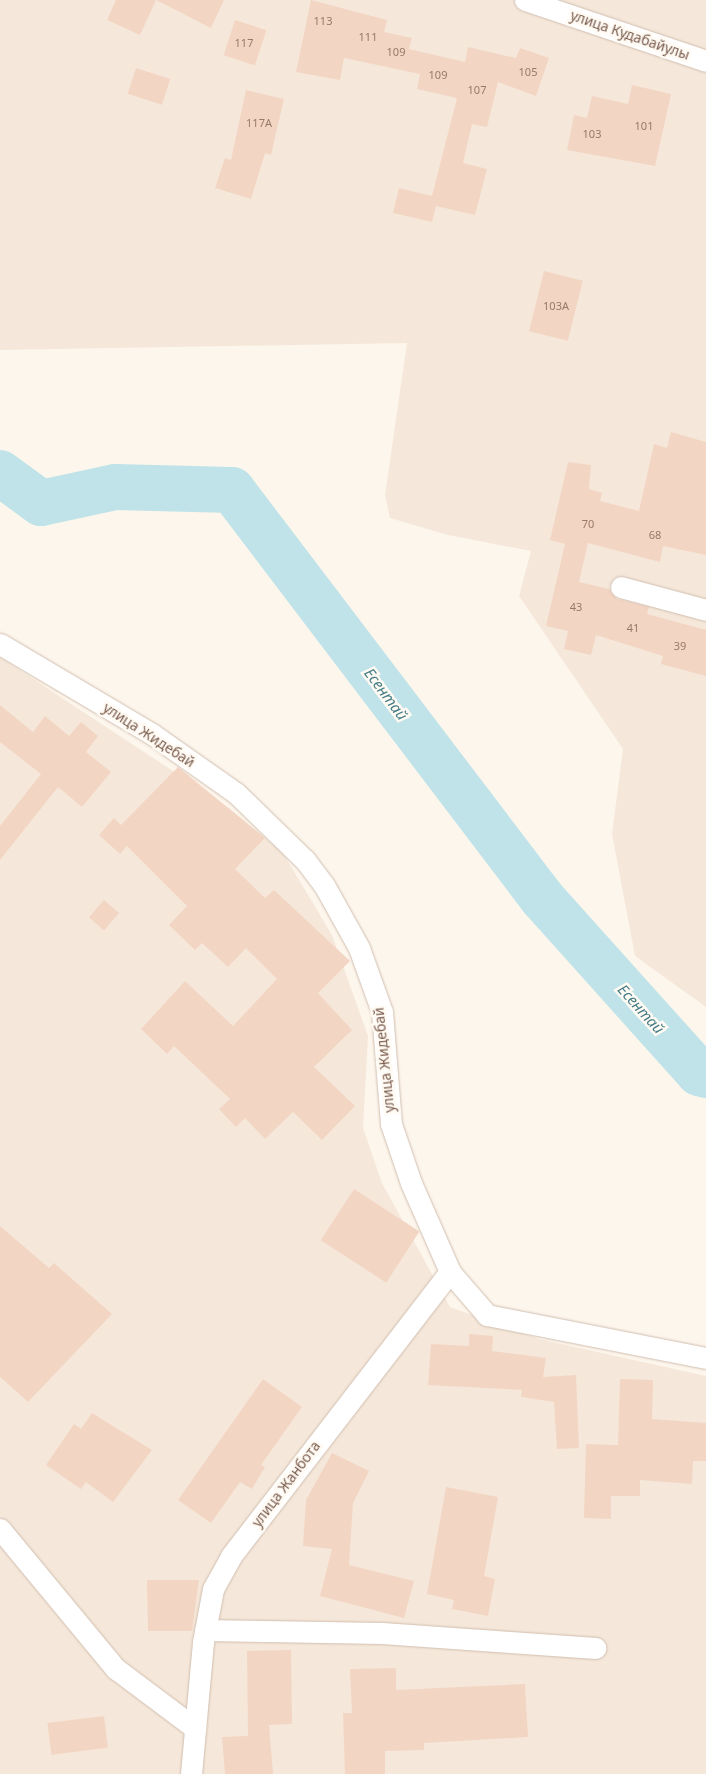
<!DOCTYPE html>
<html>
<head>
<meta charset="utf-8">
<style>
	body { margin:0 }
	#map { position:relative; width:706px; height:1774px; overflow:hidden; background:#fdf6ec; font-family:"Noto Sans",sans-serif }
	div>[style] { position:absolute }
	.residential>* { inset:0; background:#f5e8da }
	.river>* { height:46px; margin:-23px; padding:0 23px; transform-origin:23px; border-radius:23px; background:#bfe3e8 }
	.building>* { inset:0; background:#f3d5c3; transform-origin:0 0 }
	.roads { filter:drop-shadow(0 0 1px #d1beb0) drop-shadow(0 0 1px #d1beb0) }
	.minor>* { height:21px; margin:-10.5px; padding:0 10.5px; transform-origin:10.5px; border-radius:10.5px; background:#fff }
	span { translate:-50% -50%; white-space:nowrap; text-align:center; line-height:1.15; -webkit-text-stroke:5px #fffaf3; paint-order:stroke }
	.number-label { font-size:11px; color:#987a6a }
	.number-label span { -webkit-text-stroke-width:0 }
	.street-label { font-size:14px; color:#7a5c4d }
	.water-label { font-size:15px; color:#437c86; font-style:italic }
</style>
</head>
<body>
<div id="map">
	<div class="residential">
		<i style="clip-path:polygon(0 0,706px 0,706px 1007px,635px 956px,612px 834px,623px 749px,519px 596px,531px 551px,448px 535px,390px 518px,385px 495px,407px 343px,0 350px)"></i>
		<i style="clip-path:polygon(0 657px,229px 808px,283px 853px,332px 935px,368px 1036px,363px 1128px,382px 1183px,450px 1307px,539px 1339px,706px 1376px,706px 1774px,0 1774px)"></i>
	</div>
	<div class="river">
		<i style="left:0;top:473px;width:51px;rotate:36.2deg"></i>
		<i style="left:41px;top:503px;width:76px;rotate:-12.2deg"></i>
		<i style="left:115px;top:487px;width:117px;rotate:1.5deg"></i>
		<i style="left:232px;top:490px;width:512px;rotate:52.77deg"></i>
		<i style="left:542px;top:898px;width:235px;rotate:48.1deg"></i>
		<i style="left:699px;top:1073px;width:7px;rotate:16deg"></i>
	</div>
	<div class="building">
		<i style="clip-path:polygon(116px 0,224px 0,211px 28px,156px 0,140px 35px,107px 20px)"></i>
		<i style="clip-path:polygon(311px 0,387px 20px,384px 32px,412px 38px,409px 49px,465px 62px,468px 47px,516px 58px,520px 48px,549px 58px,536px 96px,498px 82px,487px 127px,472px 124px,463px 163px,487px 169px,475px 215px,436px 206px,432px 222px,393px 213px,399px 188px,432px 196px,457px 98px,417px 89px,420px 74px,344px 58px,340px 80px,296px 72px)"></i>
		<i style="left:235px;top:20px;width:33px;height:37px;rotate:18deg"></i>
		<i style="left:136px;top:68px;width:36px;height:27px;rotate:18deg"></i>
		<i style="clip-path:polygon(632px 85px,671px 94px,655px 166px,567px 150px,574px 115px,587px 118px,592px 96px,628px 104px)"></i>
		<i style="clip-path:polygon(246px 90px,284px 99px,271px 155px,265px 153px,251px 199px,215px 188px,225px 158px,231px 160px)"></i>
		<i style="left:544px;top:271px;width:40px;height:62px;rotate:14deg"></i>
		<i style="clip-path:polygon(671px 432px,706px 442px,706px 555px,663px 546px,660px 562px,588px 543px,579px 582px,609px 589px,617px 599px,649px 607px,647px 614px,706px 630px,706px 676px,661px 664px,663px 656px,596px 635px,591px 655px,564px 649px,568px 631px,546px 626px,565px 544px,550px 540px,568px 462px,591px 465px,589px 489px,602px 493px,600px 501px,639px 511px,654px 444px,667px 448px)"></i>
		<i style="clip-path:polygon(0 705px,33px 732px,45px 716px,69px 736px,81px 722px,98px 736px,86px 752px,111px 772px,82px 807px,58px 787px,0 860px,0 826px,41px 774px,0 742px)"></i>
		<i style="clip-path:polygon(178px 767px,265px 838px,235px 869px,265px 898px,274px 890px,350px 961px,318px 993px,352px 1030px,314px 1067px,355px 1106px,322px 1140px,293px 1112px,265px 1139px,245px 1118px,236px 1127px,219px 1109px,230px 1099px,174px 1046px,167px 1054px,141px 1029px,185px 981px,233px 1026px,277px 979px,246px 948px,228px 967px,202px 943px,195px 950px,169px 925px,187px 906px,127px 846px,120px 854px,99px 835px,114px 818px,121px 825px)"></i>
		<i style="left:104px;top:900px;width:20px;height:23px;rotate:41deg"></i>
		<i style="left:354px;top:1189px;width:78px;height:61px;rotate:33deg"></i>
		<i style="clip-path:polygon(0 1226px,49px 1268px,54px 1263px,112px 1314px,28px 1402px,0 1377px)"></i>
		<i style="clip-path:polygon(469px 1334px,493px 1336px,492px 1351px,546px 1358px,543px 1377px,576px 1375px,579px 1448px,557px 1449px,554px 1402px,521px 1397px,522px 1390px,428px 1385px,431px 1344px,469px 1346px)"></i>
		<i style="clip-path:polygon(263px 1379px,302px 1407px,261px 1465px,265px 1467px,252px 1489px,240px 1482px,211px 1523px,178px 1500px)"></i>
		<i style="clip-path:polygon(620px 1379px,653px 1380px,652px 1419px,706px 1423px,706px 1461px,693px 1461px,692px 1484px,640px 1480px,640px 1496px,611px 1496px,611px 1519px,584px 1518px,586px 1444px,618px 1445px)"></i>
		<i style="clip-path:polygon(92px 1413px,152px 1450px,113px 1502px,86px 1482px,81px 1489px,46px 1465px,74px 1424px,81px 1429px)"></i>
		<i style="clip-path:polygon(332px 1453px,369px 1471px,353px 1503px,349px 1565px,414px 1581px,404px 1618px,320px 1596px,332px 1549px,303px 1546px,306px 1500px)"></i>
		<i style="clip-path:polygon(446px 1487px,498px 1497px,484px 1576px,495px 1579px,488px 1616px,452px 1609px,454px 1600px,427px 1594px)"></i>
		<i style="clip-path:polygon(147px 1580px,199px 1580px,192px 1631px,148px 1631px)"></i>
		<i style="clip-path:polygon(291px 1650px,292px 1724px,269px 1725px,273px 1774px,225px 1774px,222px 1737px,248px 1736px,247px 1651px)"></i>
		<i style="clip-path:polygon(396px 1668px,396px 1690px,525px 1684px,528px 1737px,424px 1743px,424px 1750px,385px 1751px,385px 1774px,345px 1774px,343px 1713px,352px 1713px,350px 1669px)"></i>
		<i style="left:104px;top:1716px;width:32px;height:57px;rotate:83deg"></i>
	</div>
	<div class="roads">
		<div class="minor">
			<i style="left:525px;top:0;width:191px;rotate:18.6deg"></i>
			<i style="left:621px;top:587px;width:88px;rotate:15.1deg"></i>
			<i style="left:0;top:644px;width:177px;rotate:30.6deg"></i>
			<i style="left:152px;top:734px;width:103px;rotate:35.1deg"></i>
			<i style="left:236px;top:793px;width:96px;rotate:44.2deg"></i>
			<i style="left:305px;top:860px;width:31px;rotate:53deg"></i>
			<i style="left:324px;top:885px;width:72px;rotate:60.9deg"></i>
			<i style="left:359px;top:948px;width:68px;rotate:70.2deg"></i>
			<i style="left:382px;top:1012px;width:112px;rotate:85.4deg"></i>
			<i style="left:391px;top:1124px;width:62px;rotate:71.3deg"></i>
			<i style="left:411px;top:1183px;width:97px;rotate:66.3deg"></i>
			<i style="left:450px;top:1272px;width:57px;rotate:49.3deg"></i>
			<i style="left:487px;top:1315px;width:223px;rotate:11.1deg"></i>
			<i style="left:0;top:1529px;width:182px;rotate:50.4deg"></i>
			<i style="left:116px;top:1669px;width:99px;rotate:36.8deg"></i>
			<i style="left:205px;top:1630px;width:177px;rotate:1deg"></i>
			<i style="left:382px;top:1633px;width:214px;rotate:4deg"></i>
			<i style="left:191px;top:1774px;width:133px;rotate:-84.8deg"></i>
			<i style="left:203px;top:1642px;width:54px;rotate:-79.3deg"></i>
			<i style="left:213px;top:1589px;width:38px;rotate:-61deg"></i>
			<i style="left:231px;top:1556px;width:359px;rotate:-52.4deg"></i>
		</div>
	</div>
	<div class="number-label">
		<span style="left:323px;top:21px">113</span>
		<span style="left:368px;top:37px">111</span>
		<span style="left:244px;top:43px">117</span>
		<span style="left:396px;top:52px">109</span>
		<span style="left:528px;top:72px">105</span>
		<span style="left:438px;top:75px">109</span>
		<span style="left:477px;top:90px">107</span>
		<span style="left:259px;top:123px">117А</span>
		<span style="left:644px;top:126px">101</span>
		<span style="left:592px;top:134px">103</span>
		<span style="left:556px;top:306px">103А</span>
		<span style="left:588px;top:524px">70</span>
		<span style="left:655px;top:535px">68</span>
		<span style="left:576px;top:607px">43</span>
		<span style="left:633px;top:628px">41</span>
		<span style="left:680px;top:646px">39</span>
	</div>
	<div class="street-label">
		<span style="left:630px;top:35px;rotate:19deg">улица Кудабайулы</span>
		<span style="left:149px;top:735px;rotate:33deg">улица Жидебай</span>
		<span style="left:384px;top:1060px;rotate:-96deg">улица Жидебай</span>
		<span style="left:286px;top:1484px;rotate:-53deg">улица Жанбота</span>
	</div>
	<div class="water-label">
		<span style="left:386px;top:694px;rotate:53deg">Есентай</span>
		<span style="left:641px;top:1009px;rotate:48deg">Есентай</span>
	</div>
</div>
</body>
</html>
